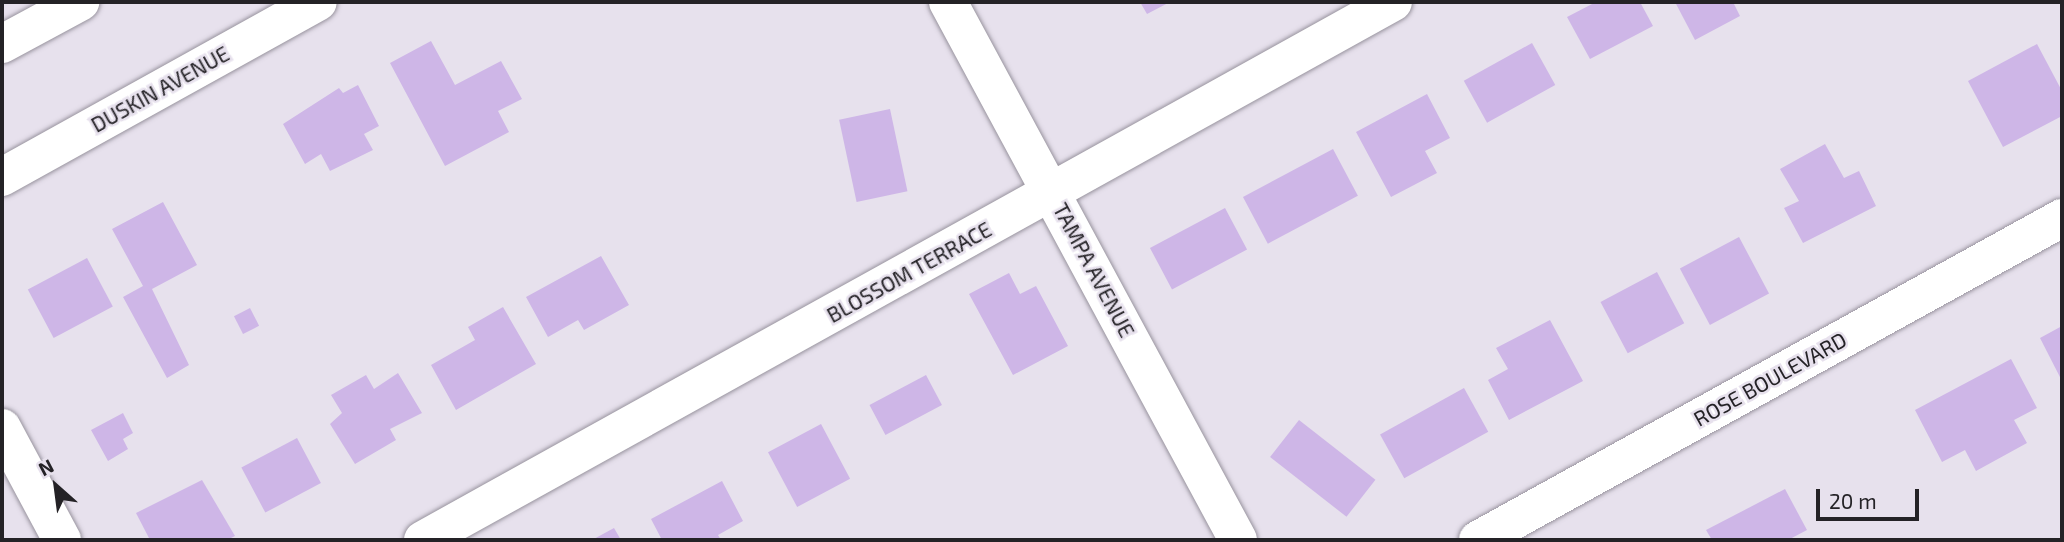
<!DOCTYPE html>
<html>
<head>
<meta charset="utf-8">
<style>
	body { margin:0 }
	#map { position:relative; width:2064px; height:542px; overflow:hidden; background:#e7e1ed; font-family:"Exo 2",sans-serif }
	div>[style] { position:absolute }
	.building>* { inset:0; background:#ceb6e7; transform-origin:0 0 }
	.roads { filter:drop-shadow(0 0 2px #98939e) drop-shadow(0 0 2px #98939e) }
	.minor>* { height:38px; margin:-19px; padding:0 19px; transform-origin:19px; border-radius:19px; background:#fff }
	span { translate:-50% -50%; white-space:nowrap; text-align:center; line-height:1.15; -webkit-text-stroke:5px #e7e1ed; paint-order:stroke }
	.street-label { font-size:21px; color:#242226 }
	.frame { position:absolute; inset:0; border:4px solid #242226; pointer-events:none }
	.north { position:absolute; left:21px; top:451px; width:70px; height:70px; -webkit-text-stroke:5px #e7e1ed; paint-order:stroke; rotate:332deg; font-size:19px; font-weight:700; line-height:28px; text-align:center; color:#242226 }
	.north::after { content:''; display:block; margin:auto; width:24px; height:32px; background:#242226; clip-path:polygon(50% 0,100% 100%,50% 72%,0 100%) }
	.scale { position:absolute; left:1816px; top:489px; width:103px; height:32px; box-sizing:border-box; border:4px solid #242226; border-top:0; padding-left:9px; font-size:21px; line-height:24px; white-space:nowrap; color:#242226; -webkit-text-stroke:5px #e7e1ed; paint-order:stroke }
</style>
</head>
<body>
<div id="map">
	<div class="building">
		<i style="clip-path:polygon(1140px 2px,1170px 2px,1147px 14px)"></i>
		<i style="clip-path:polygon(1596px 2px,1640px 2px,1653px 26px,1590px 59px,1567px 17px)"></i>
		<i style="clip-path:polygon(1675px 2px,1733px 2px,1740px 16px,1695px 40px)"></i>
		<i style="clip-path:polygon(431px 41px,455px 85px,501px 61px,522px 99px,498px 111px,509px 132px,445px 166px,390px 63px)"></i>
		<i style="left:1532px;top:43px;width:48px;height:78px;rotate:61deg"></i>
		<i style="clip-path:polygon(2037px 44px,2062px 91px,2062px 116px,2003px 147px,1968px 81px)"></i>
		<i style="clip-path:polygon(358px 85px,379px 126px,364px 134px,373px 150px,330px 171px,321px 154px,305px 164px,283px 124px,339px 88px,343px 93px)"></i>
		<i style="clip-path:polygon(1427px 94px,1450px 138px,1425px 151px,1437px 173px,1391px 197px,1356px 132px)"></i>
		<i style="left:890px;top:109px;width:84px;height:52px;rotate:78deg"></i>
		<i style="clip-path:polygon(1825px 144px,1844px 178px,1859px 171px,1876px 206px,1803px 243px,1784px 208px,1799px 201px,1780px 169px)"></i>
		<i style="left:1333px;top:149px;width:53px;height:102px;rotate:62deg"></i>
		<i style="clip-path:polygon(163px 202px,197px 265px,152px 289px,189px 365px,167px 378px,123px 297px,143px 286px,112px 229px)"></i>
		<i style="left:1225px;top:208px;width:47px;height:85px;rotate:62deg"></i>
		<i style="left:1739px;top:237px;width:64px;height:67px;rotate:62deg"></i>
		<i style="clip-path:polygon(601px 256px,629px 305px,584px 330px,578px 320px,548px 337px,526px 297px)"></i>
		<i style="left:87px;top:258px;width:55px;height:67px;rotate:62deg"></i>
		<i style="left:1657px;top:272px;width:58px;height:64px;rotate:62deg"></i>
		<i style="clip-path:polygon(1009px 273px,1020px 294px,1036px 286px,1068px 346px,1013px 375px,969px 294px)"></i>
		<i style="clip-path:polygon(503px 307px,536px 364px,456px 410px,431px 365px,475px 340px,468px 327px)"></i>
		<i style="left:250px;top:308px;width:20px;height:18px;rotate:63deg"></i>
		<i style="clip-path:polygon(1550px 320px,1583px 381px,1509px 420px,1488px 380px,1508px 369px,1496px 348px)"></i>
		<i style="clip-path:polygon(2062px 326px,2062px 381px,2040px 338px)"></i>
		<i style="clip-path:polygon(2011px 359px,2037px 408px,2014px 420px,2027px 443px,1976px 471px,1965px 450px,1942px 462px,1915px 410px)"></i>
		<i style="clip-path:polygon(398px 373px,422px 413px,390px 429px,396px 440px,355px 464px,330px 424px,342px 413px,331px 395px,366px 375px,374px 389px)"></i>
		<i style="left:926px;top:375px;width:34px;height:64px;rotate:62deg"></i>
		<i style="left:1464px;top:388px;width:50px;height:96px;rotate:61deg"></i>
		<i style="clip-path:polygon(123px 413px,133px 433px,123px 439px,128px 449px,108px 461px,91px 430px)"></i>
		<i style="left:1299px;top:420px;width:97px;height:47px;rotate:38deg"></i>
		<i style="left:821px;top:424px;width:62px;height:60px;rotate:62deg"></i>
		<i style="left:297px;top:438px;width:51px;height:63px;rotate:62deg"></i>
		<i style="clip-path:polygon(202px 480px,235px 536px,227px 540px,150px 540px,136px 513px)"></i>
		<i style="clip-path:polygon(722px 481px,743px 521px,718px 535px,721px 540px,662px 540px,651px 519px)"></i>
		<i style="clip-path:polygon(1785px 489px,1807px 530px,1788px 540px,1712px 540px,1706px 530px)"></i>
		<i style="clip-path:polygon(614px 528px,621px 540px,592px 540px)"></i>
	</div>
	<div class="roads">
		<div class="minor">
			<i style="left:948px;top:2px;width:611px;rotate:61.67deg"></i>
			<i style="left:2px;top:44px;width:89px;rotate:-28.3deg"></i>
			<i style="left:2px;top:177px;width:361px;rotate:-29deg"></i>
			<i style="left:2px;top:428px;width:127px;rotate:61.8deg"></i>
			<i style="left:423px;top:540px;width:1109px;rotate:-29.01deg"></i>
			<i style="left:1478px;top:540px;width:667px;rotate:-28.87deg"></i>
		</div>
	</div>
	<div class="street-label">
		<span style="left:160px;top:89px;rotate:-29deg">DUSKIN AVENUE</span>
		<span style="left:1094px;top:270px;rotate:62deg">TAMPA AVENUE</span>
		<span style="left:909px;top:272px;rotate:-29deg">BLOSSOM TERRACE</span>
		<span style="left:1770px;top:379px;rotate:-29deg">ROSE BOULEVARD</span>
	</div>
	<div class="frame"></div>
	<div class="north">N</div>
	<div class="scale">20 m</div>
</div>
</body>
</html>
